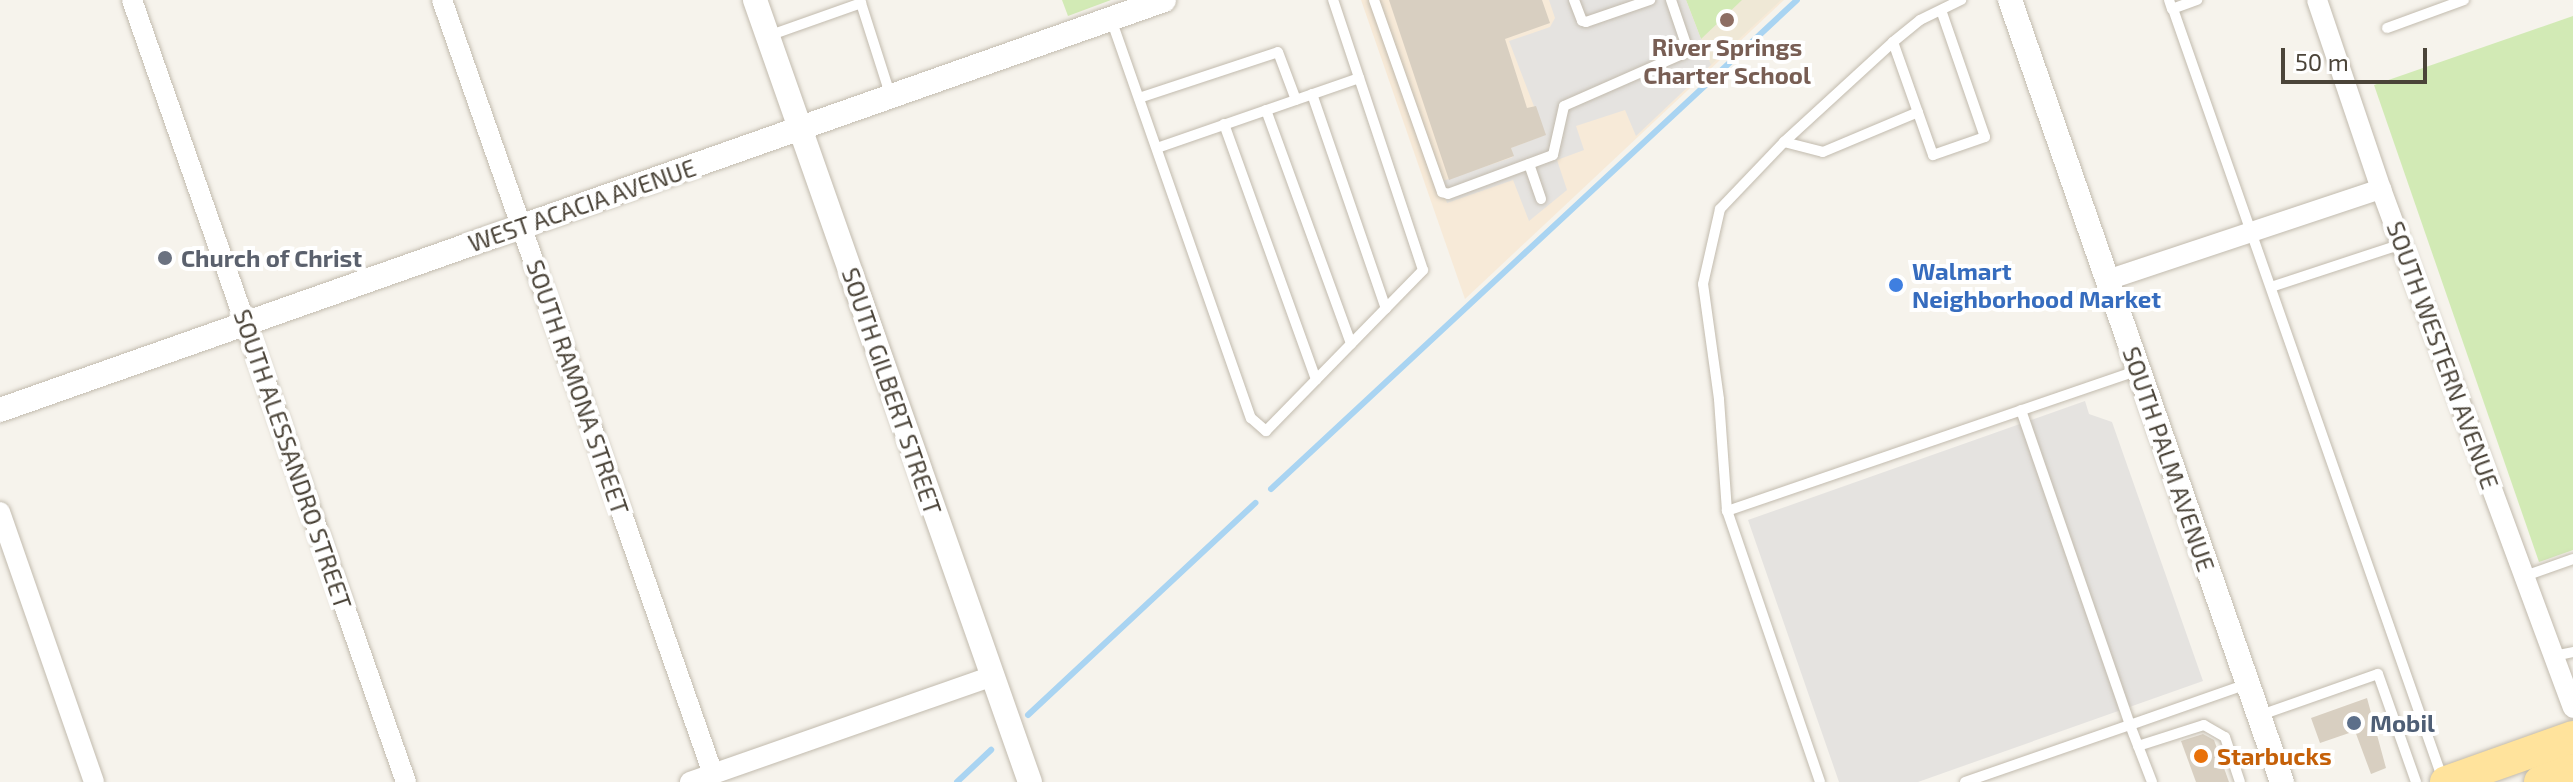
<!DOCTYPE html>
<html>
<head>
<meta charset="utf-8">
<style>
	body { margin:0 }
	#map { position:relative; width:2573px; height:782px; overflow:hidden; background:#f6f3ec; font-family:"Exo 2",sans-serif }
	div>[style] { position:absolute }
	.commercial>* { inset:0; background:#f7ead8 }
	.education>* { inset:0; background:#efe8d6 }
	.green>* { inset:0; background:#d2eab5 }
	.parking>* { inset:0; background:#e5e3e0 }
	.stream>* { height:6px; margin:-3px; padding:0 3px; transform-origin:3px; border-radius:3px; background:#a9d4f2 }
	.building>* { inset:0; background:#d8cfc1 }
	.roads { filter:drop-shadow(0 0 2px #c2bbae) drop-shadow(0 0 2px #c2bbae) }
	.service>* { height:10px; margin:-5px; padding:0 5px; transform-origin:5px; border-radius:5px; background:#fff }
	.minor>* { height:20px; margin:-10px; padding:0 10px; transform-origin:10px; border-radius:10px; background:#fff }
	.tertiary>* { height:24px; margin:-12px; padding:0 12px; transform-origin:12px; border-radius:12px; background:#fff }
	.primary>* { height:32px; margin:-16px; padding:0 16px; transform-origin:16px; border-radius:16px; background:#ffe39c }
	.dots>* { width:22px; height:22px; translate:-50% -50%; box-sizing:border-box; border:4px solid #fff; border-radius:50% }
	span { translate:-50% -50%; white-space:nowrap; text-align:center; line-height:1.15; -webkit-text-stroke:8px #fff; paint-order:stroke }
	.education-label { font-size:24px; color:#785e54; font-weight:700 }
	.street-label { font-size:24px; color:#4b4439 }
	.worship-label { font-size:24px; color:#5b616d; font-weight:700 }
	.left { translate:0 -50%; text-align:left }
	.shop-label { font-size:24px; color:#366cbe; font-weight:700 }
	.service-label { font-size:24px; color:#4e5e75; font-weight:700 }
	.food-label { font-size:24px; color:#c56008; font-weight:700 }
	.scale { position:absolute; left:2281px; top:48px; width:146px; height:36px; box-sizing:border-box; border:4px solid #4b4439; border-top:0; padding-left:10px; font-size:24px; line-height:28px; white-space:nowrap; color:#4b4439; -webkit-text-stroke:6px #fff; paint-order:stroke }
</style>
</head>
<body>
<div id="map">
	<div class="commercial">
		<i style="clip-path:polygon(1361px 0,1784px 0,1465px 299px)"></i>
	</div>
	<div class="education">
		<i style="clip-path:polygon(1686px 0,1781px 0,1711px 65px)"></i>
	</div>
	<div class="green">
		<i style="clip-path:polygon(1062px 0,1111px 0,1068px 16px)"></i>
		<i style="clip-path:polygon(1686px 0,1742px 0,1701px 39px)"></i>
		<i style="clip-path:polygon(2573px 16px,2573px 550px,2539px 562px,2374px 85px)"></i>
	</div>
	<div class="parking">
		<i style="clip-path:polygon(1549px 0,1686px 0,1711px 65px,1636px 136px,1625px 110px,1576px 126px,1584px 150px,1557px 160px,1567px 190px,1529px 221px,1513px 180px,1447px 203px,1440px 182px,1513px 157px,1511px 148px,1545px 135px,1509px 41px,1550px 27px,1555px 18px)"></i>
		<i style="clip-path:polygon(2085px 401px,2089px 414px,2112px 422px,2203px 681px,1918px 782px,1839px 782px,1748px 520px)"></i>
	</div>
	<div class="stream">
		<i style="left:1271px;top:489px;width:718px;rotate:-42.91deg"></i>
		<i style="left:1028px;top:715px;width:311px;rotate:-43deg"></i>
		<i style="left:957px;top:782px;width:47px;rotate:-43.3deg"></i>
	</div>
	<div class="building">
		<i style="clip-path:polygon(1389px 0,1542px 0,1550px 23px,1505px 39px,1527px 108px,1536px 106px,1546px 135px,1511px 148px,1514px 156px,1449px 180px)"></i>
		<i style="clip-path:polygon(2367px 698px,2386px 768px,2371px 774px,2355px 731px,2320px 743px,2311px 718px)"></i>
		<i style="clip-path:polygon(2203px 734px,2214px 740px,2229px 782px,2196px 782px,2181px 741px)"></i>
	</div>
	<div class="roads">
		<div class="service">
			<i style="left:860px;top:0;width:99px;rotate:72.3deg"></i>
			<i style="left:1374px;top:0;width:204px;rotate:70.5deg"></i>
			<i style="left:1442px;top:192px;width:6px;rotate:18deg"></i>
			<i style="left:1448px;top:194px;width:112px;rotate:-20.4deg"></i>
			<i style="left:1553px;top:155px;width:50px;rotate:-77.3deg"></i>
			<i style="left:1564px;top:106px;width:132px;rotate:-23.7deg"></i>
			<i style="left:1685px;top:53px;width:6px;rotate:-72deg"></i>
			<i style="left:1687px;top:47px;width:50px;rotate:-108.8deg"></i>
			<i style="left:1574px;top:0;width:22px;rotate:69deg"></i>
			<i style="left:1582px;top:21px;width:4px;rotate:14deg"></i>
			<i style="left:1586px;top:22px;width:68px;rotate:-19deg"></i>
			<i style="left:2169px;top:0;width:9px;rotate:72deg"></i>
			<i style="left:2172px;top:9px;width:27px;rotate:-20deg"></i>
			<i style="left:2173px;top:9px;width:817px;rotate:70.7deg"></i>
			<i style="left:1111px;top:19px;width:423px;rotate:70.7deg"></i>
			<i style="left:1251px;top:418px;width:20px;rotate:41deg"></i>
			<i style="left:1266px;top:431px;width:225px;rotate:-45.7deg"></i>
			<i style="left:1423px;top:270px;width:285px;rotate:-108.4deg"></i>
			<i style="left:2387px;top:28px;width:82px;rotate:-20deg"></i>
			<i style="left:768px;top:36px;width:99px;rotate:-19.5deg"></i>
			<i style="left:1893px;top:42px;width:120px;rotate:70.5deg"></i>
			<i style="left:1933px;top:155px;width:55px;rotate:-19.1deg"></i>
			<i style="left:1985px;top:137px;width:134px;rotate:-109.1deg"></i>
			<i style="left:1312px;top:94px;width:227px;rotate:71deg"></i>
			<i style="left:1139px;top:98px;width:146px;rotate:-18.3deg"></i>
			<i style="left:1278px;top:52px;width:51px;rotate:69.4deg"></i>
			<i style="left:1266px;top:110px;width:249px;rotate:70deg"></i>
			<i style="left:1224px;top:124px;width:272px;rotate:70.2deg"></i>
			<i style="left:1784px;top:142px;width:40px;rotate:14.4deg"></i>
			<i style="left:1823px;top:152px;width:103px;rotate:-22.8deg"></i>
			<i style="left:1157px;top:148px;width:214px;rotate:-19.1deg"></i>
			<i style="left:1529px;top:164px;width:37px;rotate:71deg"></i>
			<i style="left:2271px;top:287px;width:138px;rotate:-18.2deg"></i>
			<i style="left:2021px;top:410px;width:333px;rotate:70.9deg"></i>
			<i style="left:2130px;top:725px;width:124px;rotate:-19.3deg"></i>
			<i style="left:1727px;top:511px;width:112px;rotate:-94.1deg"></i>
			<i style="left:1719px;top:399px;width:116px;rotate:-97.9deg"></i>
			<i style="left:1703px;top:284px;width:77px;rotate:-77.2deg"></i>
			<i style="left:1720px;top:209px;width:93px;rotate:-46.3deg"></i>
			<i style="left:1784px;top:142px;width:148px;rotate:-42.5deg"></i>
			<i style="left:1893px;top:42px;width:35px;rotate:-39deg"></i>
			<i style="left:1920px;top:20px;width:46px;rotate:-26deg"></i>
			<i style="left:2525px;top:576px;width:51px;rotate:-19.5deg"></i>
			<i style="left:2554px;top:656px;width:19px;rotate:-12deg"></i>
			<i style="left:2258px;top:716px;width:127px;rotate:-19.3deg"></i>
			<i style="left:2378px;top:674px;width:114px;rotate:70.6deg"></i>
			<i style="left:2138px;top:746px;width:69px;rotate:-17.7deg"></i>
			<i style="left:2204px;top:725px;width:24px;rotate:30deg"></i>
			<i style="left:2225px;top:737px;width:47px;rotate:71.6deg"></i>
			<i style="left:1820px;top:782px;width:287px;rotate:-108.9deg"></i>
			<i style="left:1727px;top:511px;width:435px;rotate:-18.9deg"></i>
			<i style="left:1965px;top:782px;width:175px;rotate:-19.1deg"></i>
			<i style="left:2130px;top:725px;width:61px;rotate:68.9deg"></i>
		</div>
		<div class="minor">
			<i style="left:132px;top:0;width:829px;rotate:70.69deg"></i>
			<i style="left:442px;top:0;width:820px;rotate:70.7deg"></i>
			<i style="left:2317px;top:0;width:200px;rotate:71.3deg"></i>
			<i style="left:2381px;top:189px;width:553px;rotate:69.7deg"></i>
			<i style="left:2107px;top:280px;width:289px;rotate:-18.4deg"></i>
			<i style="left:0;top:512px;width:286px;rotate:70.8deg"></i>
			<i style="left:690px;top:782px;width:320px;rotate:-19.3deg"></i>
		</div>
		<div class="tertiary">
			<i style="left:755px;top:0;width:829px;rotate:70.63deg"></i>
			<i style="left:2010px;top:0;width:828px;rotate:70.82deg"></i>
			<i style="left:0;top:410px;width:1234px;rotate:-19.4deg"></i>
		</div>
		<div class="primary">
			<i style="left:2446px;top:782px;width:135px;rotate:-19.5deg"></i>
			<i style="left:2540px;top:782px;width:35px;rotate:-20deg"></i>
		</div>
	</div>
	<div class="dots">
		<i style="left:1727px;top:20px;background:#8d6e63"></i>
		<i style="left:165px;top:258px;background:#6b7280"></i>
		<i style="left:1896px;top:285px;background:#3f7fe0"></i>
		<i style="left:2354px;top:723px;background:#5c6f8a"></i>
		<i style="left:2201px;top:756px;background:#e8710a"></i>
	</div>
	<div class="education-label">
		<span style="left:1727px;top:61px">River Springs<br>Charter School</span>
	</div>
	<div class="street-label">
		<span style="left:582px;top:205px;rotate:-19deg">WEST ACACIA AVENUE</span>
		<span style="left:2443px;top:355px;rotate:70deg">SOUTH WESTERN AVENUE</span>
		<span style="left:578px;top:387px;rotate:71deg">SOUTH RAMONA STREET</span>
		<span style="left:892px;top:391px;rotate:71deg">SOUTH GILBERT STREET</span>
		<span style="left:293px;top:459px;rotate:71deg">SOUTH ALESSANDRO STREET</span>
		<span style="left:2169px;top:459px;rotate:71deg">SOUTH PALM AVENUE</span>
	</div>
	<div class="worship-label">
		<span class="left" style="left:181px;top:258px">Church of Christ</span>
	</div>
	<div class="shop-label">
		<span class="left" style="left:1912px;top:285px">Walmart<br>Neighborhood Market</span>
	</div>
	<div class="service-label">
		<span class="left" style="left:2370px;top:723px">Mobil</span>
	</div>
	<div class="food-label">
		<span class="left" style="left:2217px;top:756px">Starbucks</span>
	</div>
	<div class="scale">50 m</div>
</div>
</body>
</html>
